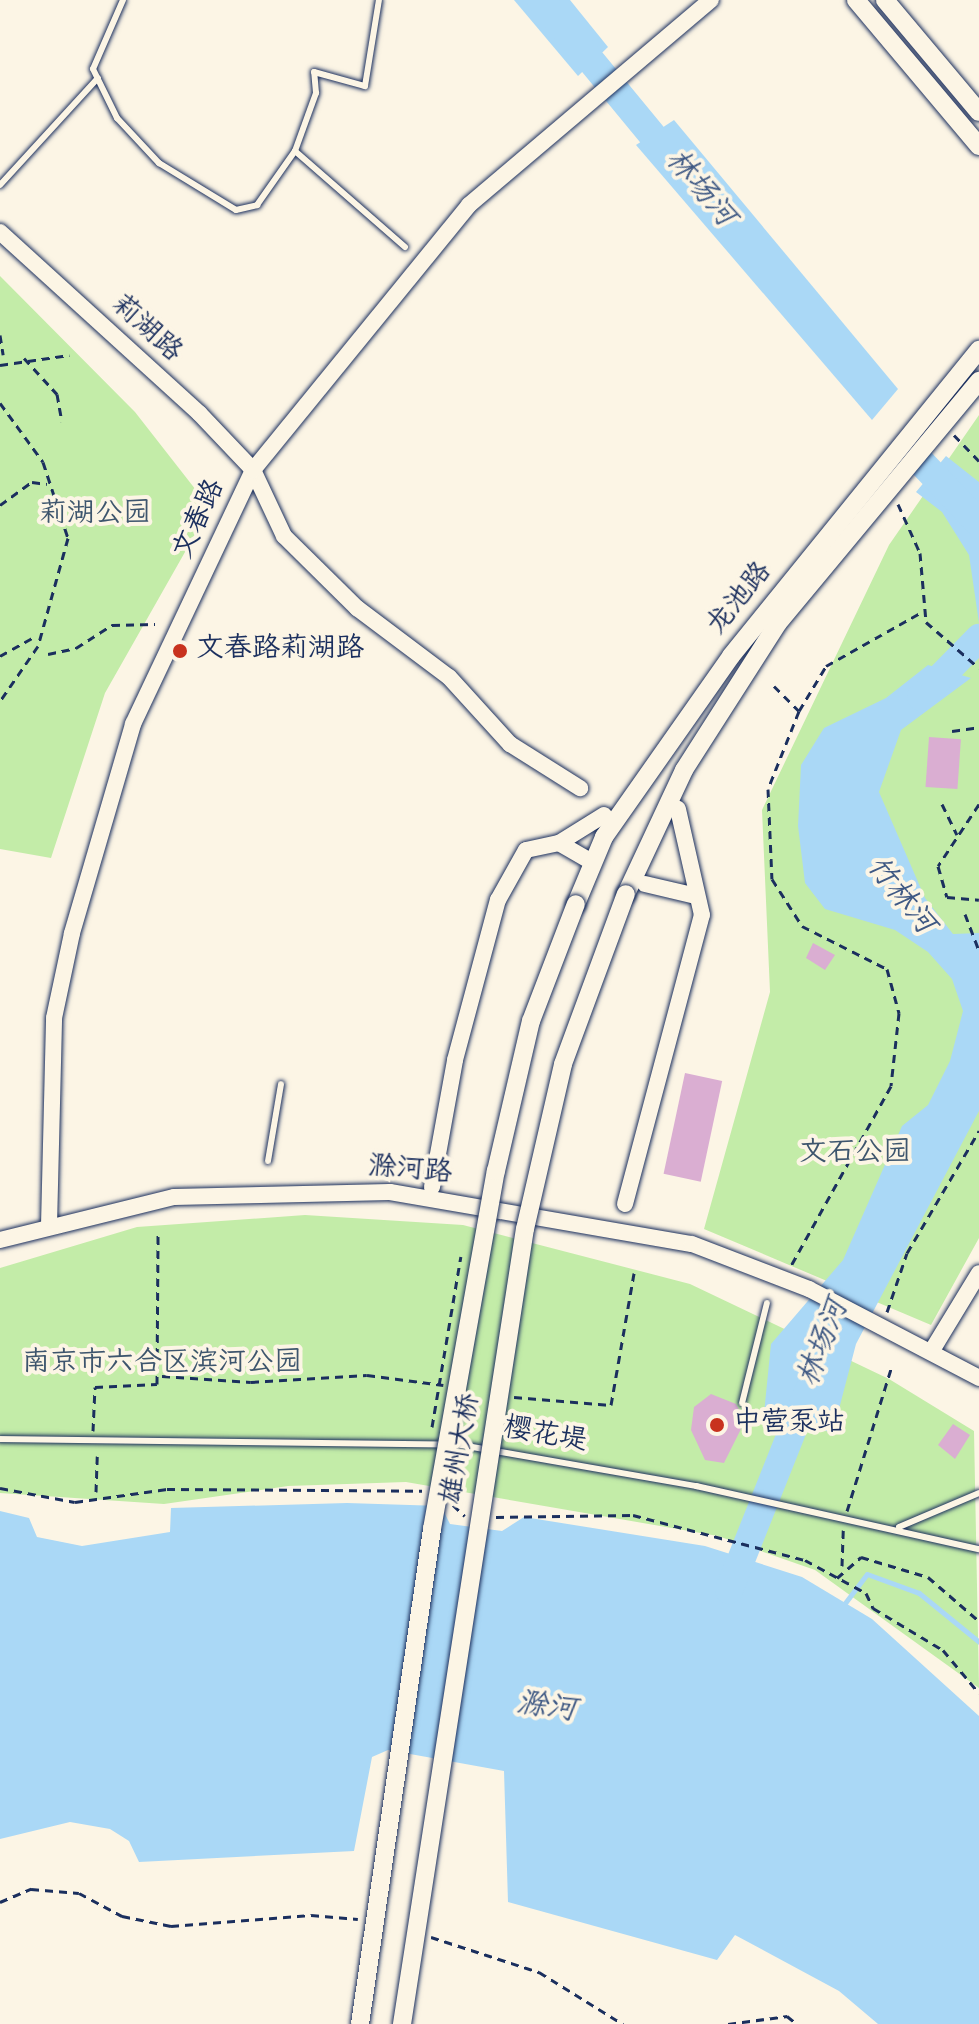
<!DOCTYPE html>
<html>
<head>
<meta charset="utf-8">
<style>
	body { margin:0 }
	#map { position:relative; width:979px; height:2024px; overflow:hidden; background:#fcf5e5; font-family:"Gochi Hand","LXGW WenKai TC",sans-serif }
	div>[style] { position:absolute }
	.green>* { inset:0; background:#c3eca8 }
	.water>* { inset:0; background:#aad8f6 }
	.stream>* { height:5px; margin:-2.5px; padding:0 2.5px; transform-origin:2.5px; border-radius:2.5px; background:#aad8f6 }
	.river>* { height:28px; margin:-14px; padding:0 14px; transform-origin:14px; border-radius:14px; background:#aad8f6 }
	.building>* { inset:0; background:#daaed2; transform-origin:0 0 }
	.path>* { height:3px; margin-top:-1.5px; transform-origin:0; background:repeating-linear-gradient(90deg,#1b2f5e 0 8px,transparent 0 14px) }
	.roads { filter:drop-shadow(0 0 2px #1b2f5e) drop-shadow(0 0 2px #1b2f5e) }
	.service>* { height:6px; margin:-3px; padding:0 3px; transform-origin:3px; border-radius:3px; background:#fcf5e5 }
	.tertiary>* { height:16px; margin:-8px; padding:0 8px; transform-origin:8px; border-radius:8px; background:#fcf5e5 }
	.secondary>* { height:18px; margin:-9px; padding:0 9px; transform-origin:9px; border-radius:9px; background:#fcf5e5 }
	.bridges { filter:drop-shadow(0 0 2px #1b2f5e) drop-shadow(0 0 2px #1b2f5e) }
	.secondary-bridge>* { height:18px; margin:-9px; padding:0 9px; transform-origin:9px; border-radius:9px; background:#fcf5e5 }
	.dots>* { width:22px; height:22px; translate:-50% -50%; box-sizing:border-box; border:4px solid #fcf5e5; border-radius:50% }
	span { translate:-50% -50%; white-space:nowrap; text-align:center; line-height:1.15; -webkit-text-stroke:8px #fcf5e5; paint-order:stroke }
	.street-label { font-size:28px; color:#1b2f5e }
	.park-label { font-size:28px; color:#3d556d }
	.poi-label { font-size:28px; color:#1b2f5e }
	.left { translate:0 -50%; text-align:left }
	.water-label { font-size:30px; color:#3f5984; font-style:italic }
</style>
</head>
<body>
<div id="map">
	<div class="green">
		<i style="clip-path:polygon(0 276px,135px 412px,210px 508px,105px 693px,51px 858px,0 849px)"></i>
		<i style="clip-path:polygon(979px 415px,979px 1238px,931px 1325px,704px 1229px,770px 992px,762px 810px,889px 545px)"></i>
		<i style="clip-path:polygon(305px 1215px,463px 1225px,690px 1284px,889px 1379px,974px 1431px,979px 1688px,815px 1570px,718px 1536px,406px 1482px,288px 1486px,164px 1504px,0 1493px,0 1268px,137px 1227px)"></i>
	</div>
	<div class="water">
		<i style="clip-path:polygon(514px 0,570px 0,608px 47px,578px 76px)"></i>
		<i style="clip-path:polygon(674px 120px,898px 389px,872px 420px,636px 145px)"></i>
		<i style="clip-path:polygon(946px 456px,979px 482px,979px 623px,969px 555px,942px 512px,916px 492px)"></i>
		<i style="clip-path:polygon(928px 665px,971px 678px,901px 730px,879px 792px,925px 898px,953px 934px,979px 933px,979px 1111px,856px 1344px,833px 1432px,763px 1423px,771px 1344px,843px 1260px,902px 1126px,928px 1105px,950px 1061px,963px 1011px,952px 979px,928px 952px,895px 930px,825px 909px,805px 883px,798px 826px,801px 765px,824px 728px,886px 698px)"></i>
		<i style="clip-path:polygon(347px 1503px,441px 1506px,450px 1524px,502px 1531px,524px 1517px,705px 1546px,802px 1577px,872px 1619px,979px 1716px,979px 2024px,878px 2024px,839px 1991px,735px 1935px,717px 1960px,508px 1902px,504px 1771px,388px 1750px,372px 1757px,354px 1851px,139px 1862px,129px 1841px,110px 1829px,70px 1822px,0 1839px,0 1511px,29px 1518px,37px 1537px,82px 1546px,170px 1532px,171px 1508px)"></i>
	</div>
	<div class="stream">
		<i style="left:842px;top:1607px;width:41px;rotate:-52.9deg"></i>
		<i style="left:867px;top:1574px;width:55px;rotate:20.1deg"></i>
		<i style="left:919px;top:1593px;width:77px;rotate:39.2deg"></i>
	</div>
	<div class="river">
		<i style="left:541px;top:0;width:212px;rotate:50.5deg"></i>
		<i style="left:920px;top:461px;width:86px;rotate:46.4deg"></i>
		<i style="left:921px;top:697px;width:83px;rotate:-45.5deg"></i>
		<i style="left:729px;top:1590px;width:214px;rotate:-68.3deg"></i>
	</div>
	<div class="building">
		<i style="left:929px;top:737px;width:32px;height:50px;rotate:4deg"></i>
		<i style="clip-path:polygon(813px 943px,835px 955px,825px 970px,806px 958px)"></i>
		<i style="left:685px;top:1073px;width:38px;height:103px;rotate:12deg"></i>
		<i style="clip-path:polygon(711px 1394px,736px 1404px,745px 1421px,724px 1463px,705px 1460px,691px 1430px,694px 1407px)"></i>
		<i style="clip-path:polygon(953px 1424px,970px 1435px,955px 1459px,938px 1445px)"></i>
	</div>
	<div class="path">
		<i style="left:0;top:335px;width:20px;rotate:81deg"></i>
		<i style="left:24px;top:358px;width:49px;rotate:47.5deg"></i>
		<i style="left:57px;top:394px;width:28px;rotate:80deg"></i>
		<i style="left:0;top:365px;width:70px;rotate:-8.2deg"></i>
		<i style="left:0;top:403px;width:73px;rotate:53.9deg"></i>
		<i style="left:43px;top:462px;width:80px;rotate:71.8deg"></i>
		<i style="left:68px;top:538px;width:112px;rotate:105.5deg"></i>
		<i style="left:38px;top:646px;width:67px;rotate:124.6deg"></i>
		<i style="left:954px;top:435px;width:36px;rotate:46deg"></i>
		<i style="left:898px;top:504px;width:54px;rotate:65.8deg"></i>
		<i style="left:920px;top:553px;width:69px;rotate:85deg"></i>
		<i style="left:926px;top:622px;width:70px;rotate:41deg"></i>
		<i style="left:0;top:505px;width:39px;rotate:-36deg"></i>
		<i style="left:32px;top:482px;width:15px;rotate:8deg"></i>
		<i style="left:48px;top:654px;width:29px;rotate:-12deg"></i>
		<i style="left:76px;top:648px;width:43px;rotate:-32.6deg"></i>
		<i style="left:112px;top:625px;width:43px;rotate:-1.3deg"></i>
		<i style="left:0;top:656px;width:41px;rotate:-29.1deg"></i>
		<i style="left:774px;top:686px;width:35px;rotate:45deg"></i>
		<i style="left:799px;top:711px;width:84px;rotate:111.7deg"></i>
		<i style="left:768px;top:789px;width:90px;rotate:87.5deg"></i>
		<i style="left:772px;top:879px;width:56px;rotate:57.4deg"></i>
		<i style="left:802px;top:926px;width:95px;rotate:26.8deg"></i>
		<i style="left:887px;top:969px;width:46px;rotate:74.7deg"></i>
		<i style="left:899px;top:1013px;width:73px;rotate:96.3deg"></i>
		<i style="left:891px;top:1086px;width:206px;rotate:119.1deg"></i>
		<i style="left:799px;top:711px;width:52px;rotate:-59deg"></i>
		<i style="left:826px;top:666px;width:110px;rotate:-29.4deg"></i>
		<i style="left:952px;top:731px;width:27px;rotate:-8deg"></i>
		<i style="left:942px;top:804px;width:34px;rotate:64deg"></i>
		<i style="left:979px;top:804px;width:74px;rotate:123.5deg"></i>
		<i style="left:938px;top:866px;width:32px;rotate:74deg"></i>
		<i style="left:947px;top:897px;width:32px;rotate:5deg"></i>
		<i style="left:965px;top:914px;width:40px;rotate:69deg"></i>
		<i style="left:887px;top:1312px;width:62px;rotate:-71.3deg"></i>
		<i style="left:907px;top:1253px;width:142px;rotate:-59.5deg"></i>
		<i style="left:162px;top:1376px;width:89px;rotate:3.9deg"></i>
		<i style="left:251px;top:1382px;width:116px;rotate:-3.5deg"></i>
		<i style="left:367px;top:1375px;width:77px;rotate:7.5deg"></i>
		<i style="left:514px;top:1397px;width:97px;rotate:4.7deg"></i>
		<i style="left:611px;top:1405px;width:134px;rotate:-80.1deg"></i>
		<i style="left:432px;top:1427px;width:173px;rotate:-80.4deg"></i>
		<i style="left:93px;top:1431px;width:44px;rotate:-87.4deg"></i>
		<i style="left:95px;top:1387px;width:62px;rotate:-2.8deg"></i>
		<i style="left:157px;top:1384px;width:153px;rotate:-89.6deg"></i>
		<i style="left:0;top:1488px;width:76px;rotate:10.6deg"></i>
		<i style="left:75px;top:1502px;width:93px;rotate:-8deg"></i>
		<i style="left:167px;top:1489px;width:255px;rotate:0.4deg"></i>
		<i style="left:96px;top:1492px;width:36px;rotate:-88deg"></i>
		<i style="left:453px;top:1505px;width:16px;rotate:43deg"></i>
		<i style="left:847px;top:1511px;width:149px;rotate:-72.8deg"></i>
		<i style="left:496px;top:1517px;width:137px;rotate:-0.8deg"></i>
		<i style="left:633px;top:1515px;width:178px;rotate:14.7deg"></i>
		<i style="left:805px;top:1560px;width:69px;rotate:28.4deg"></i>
		<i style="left:866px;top:1593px;width:17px;rotate:65deg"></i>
		<i style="left:873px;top:1608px;width:82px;rotate:31deg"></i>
		<i style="left:943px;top:1650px;width:56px;rotate:50.1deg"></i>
		<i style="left:842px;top:1566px;width:36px;rotate:-88deg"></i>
		<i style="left:837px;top:1578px;width:32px;rotate:-41deg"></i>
		<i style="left:861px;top:1557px;width:70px;rotate:16.6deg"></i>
		<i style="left:928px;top:1577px;width:67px;rotate:40.8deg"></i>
		<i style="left:0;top:1902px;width:34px;rotate:-23deg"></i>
		<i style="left:31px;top:1889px;width:48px;rotate:4.8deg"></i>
		<i style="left:79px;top:1893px;width:49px;rotate:28.1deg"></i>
		<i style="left:122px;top:1916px;width:50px;rotate:11.5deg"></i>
		<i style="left:171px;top:1926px;width:140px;rotate:-4.5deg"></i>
		<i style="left:311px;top:1915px;width:47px;rotate:4.9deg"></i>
		<i style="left:431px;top:1937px;width:114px;rotate:18deg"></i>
		<i style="left:539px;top:1972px;width:99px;rotate:31.8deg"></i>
		<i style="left:728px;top:2024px;width:60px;rotate:-7.7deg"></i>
		<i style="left:787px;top:2016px;width:13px;rotate:39deg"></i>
	</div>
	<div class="roads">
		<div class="service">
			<i style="left:123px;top:0;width:75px;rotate:113.5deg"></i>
			<i style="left:93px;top:69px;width:55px;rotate:63.9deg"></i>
			<i style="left:117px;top:118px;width:62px;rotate:47deg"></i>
			<i style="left:159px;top:163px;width:90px;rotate:31.4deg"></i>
			<i style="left:236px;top:210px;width:22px;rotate:-13deg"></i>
			<i style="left:257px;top:205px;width:66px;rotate:-54.9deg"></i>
			<i style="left:295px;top:151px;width:62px;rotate:-70.1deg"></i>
			<i style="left:316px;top:93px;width:21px;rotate:-95deg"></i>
			<i style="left:314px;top:72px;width:53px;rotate:15.4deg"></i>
			<i style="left:365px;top:86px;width:87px;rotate:-80.8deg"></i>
			<i style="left:295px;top:151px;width:146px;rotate:41.1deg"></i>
			<i style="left:0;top:185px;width:145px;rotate:-47.5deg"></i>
			<i style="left:268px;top:1161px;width:78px;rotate:-80.4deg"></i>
			<i style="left:742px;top:1403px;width:103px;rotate:-76deg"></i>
			<i style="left:0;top:1439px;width:461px;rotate:0.7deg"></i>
			<i style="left:461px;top:1445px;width:239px;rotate:9.9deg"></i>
			<i style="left:696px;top:1486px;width:290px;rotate:12.6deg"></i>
			<i style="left:899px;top:1527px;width:87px;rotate:-23deg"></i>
		</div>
		<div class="tertiary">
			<i style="left:0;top:232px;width:269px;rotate:42.3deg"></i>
			<i style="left:199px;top:413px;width:79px;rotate:46.5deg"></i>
			<i style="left:253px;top:470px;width:73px;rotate:64.8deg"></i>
			<i style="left:284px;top:536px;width:103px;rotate:44.6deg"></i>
			<i style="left:357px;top:608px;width:115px;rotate:36.9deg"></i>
			<i style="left:449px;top:677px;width:91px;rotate:47.7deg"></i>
			<i style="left:510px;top:744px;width:83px;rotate:32.2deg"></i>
			<i style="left:559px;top:843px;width:36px;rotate:30deg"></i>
			<i style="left:645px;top:884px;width:52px;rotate:13.2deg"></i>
			<i style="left:432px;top:1187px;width:129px;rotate:-79.7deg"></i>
			<i style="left:455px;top:1060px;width:166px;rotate:-75deg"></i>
			<i style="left:498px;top:900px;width:57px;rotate:-60.8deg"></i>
			<i style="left:526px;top:850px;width:34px;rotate:-12deg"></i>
			<i style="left:559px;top:843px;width:53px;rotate:-31.9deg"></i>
			<i style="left:625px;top:1204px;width:299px;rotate:-75.1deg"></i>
			<i style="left:702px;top:915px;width:109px;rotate:-102.8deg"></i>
			<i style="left:49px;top:1226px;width:208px;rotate:-88.6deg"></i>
			<i style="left:54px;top:1018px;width:87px;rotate:-78deg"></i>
			<i style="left:72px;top:933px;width:218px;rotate:-73.7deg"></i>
			<i style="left:133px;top:724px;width:281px;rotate:-64.7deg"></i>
			<i style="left:253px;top:470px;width:342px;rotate:-50.8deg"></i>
			<i style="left:469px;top:205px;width:317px;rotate:-40.3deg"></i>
			<i style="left:0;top:1240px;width:179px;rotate:-13.9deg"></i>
			<i style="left:174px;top:1197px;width:216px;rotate:-1.3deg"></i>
			<i style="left:390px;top:1192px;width:306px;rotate:9.8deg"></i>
			<i style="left:692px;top:1244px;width:125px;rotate:21deg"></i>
			<i style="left:809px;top:1289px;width:192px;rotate:27.6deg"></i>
			<i style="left:931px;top:1352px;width:92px;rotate:-58.7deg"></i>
		</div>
		<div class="secondary">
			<i style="left:856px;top:0;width:191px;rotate:49.9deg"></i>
			<i style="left:885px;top:0;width:146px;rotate:50deg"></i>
			<i style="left:626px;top:894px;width:137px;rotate:-64.9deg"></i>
			<i style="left:684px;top:770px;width:174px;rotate:-57.4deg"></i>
			<i style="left:778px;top:623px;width:315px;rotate:-50.3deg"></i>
			<i style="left:576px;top:904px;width:73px;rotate:-67.3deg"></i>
			<i style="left:604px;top:837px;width:221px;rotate:-54.9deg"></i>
			<i style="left:731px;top:656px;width:394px;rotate:-51deg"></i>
		</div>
	</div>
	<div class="bridges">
		<div class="secondary-bridge">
			<i style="left:360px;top:2024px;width:500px;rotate:-81.72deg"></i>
			<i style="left:432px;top:1529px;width:364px;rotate:-79.9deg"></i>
			<i style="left:496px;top:1171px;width:154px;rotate:-76.9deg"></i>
			<i style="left:531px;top:1021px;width:125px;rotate:-69deg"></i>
			<i style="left:402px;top:2024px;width:804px;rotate:-81.21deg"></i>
			<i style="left:525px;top:1229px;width:169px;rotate:-77deg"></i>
			<i style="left:563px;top:1064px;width:181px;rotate:-69.7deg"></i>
		</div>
	</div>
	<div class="dots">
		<i style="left:180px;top:651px;background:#c8321e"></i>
		<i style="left:717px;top:1425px;background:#c8321e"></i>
	</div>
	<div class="street-label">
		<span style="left:145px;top:330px;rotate:42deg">莉湖路</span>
		<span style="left:201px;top:520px;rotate:-65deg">文春路</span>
		<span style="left:741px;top:600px;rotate:-51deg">龙池路</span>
		<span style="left:410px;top:1172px;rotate:5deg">滁河路</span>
		<span style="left:545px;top:1437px;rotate:10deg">樱花堤</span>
		<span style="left:463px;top:1449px;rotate:-80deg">雄州大桥</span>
	</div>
	<div class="park-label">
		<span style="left:95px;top:516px">莉湖公园</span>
		<span style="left:855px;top:1155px">文石公园</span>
		<span style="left:162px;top:1365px">南京市六合区滨河公园</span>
	</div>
	<div class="poi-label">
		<span class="left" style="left:196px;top:651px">文春路莉湖路</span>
		<span class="left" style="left:733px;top:1425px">中营泵站</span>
	</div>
	<div class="water-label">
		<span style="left:698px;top:190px;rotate:50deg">林场河</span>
		<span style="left:898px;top:897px;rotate:51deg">竹林河</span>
		<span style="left:826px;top:1344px;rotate:-69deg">林场河</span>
		<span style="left:546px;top:1710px;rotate:8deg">滁河</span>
	</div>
</div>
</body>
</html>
